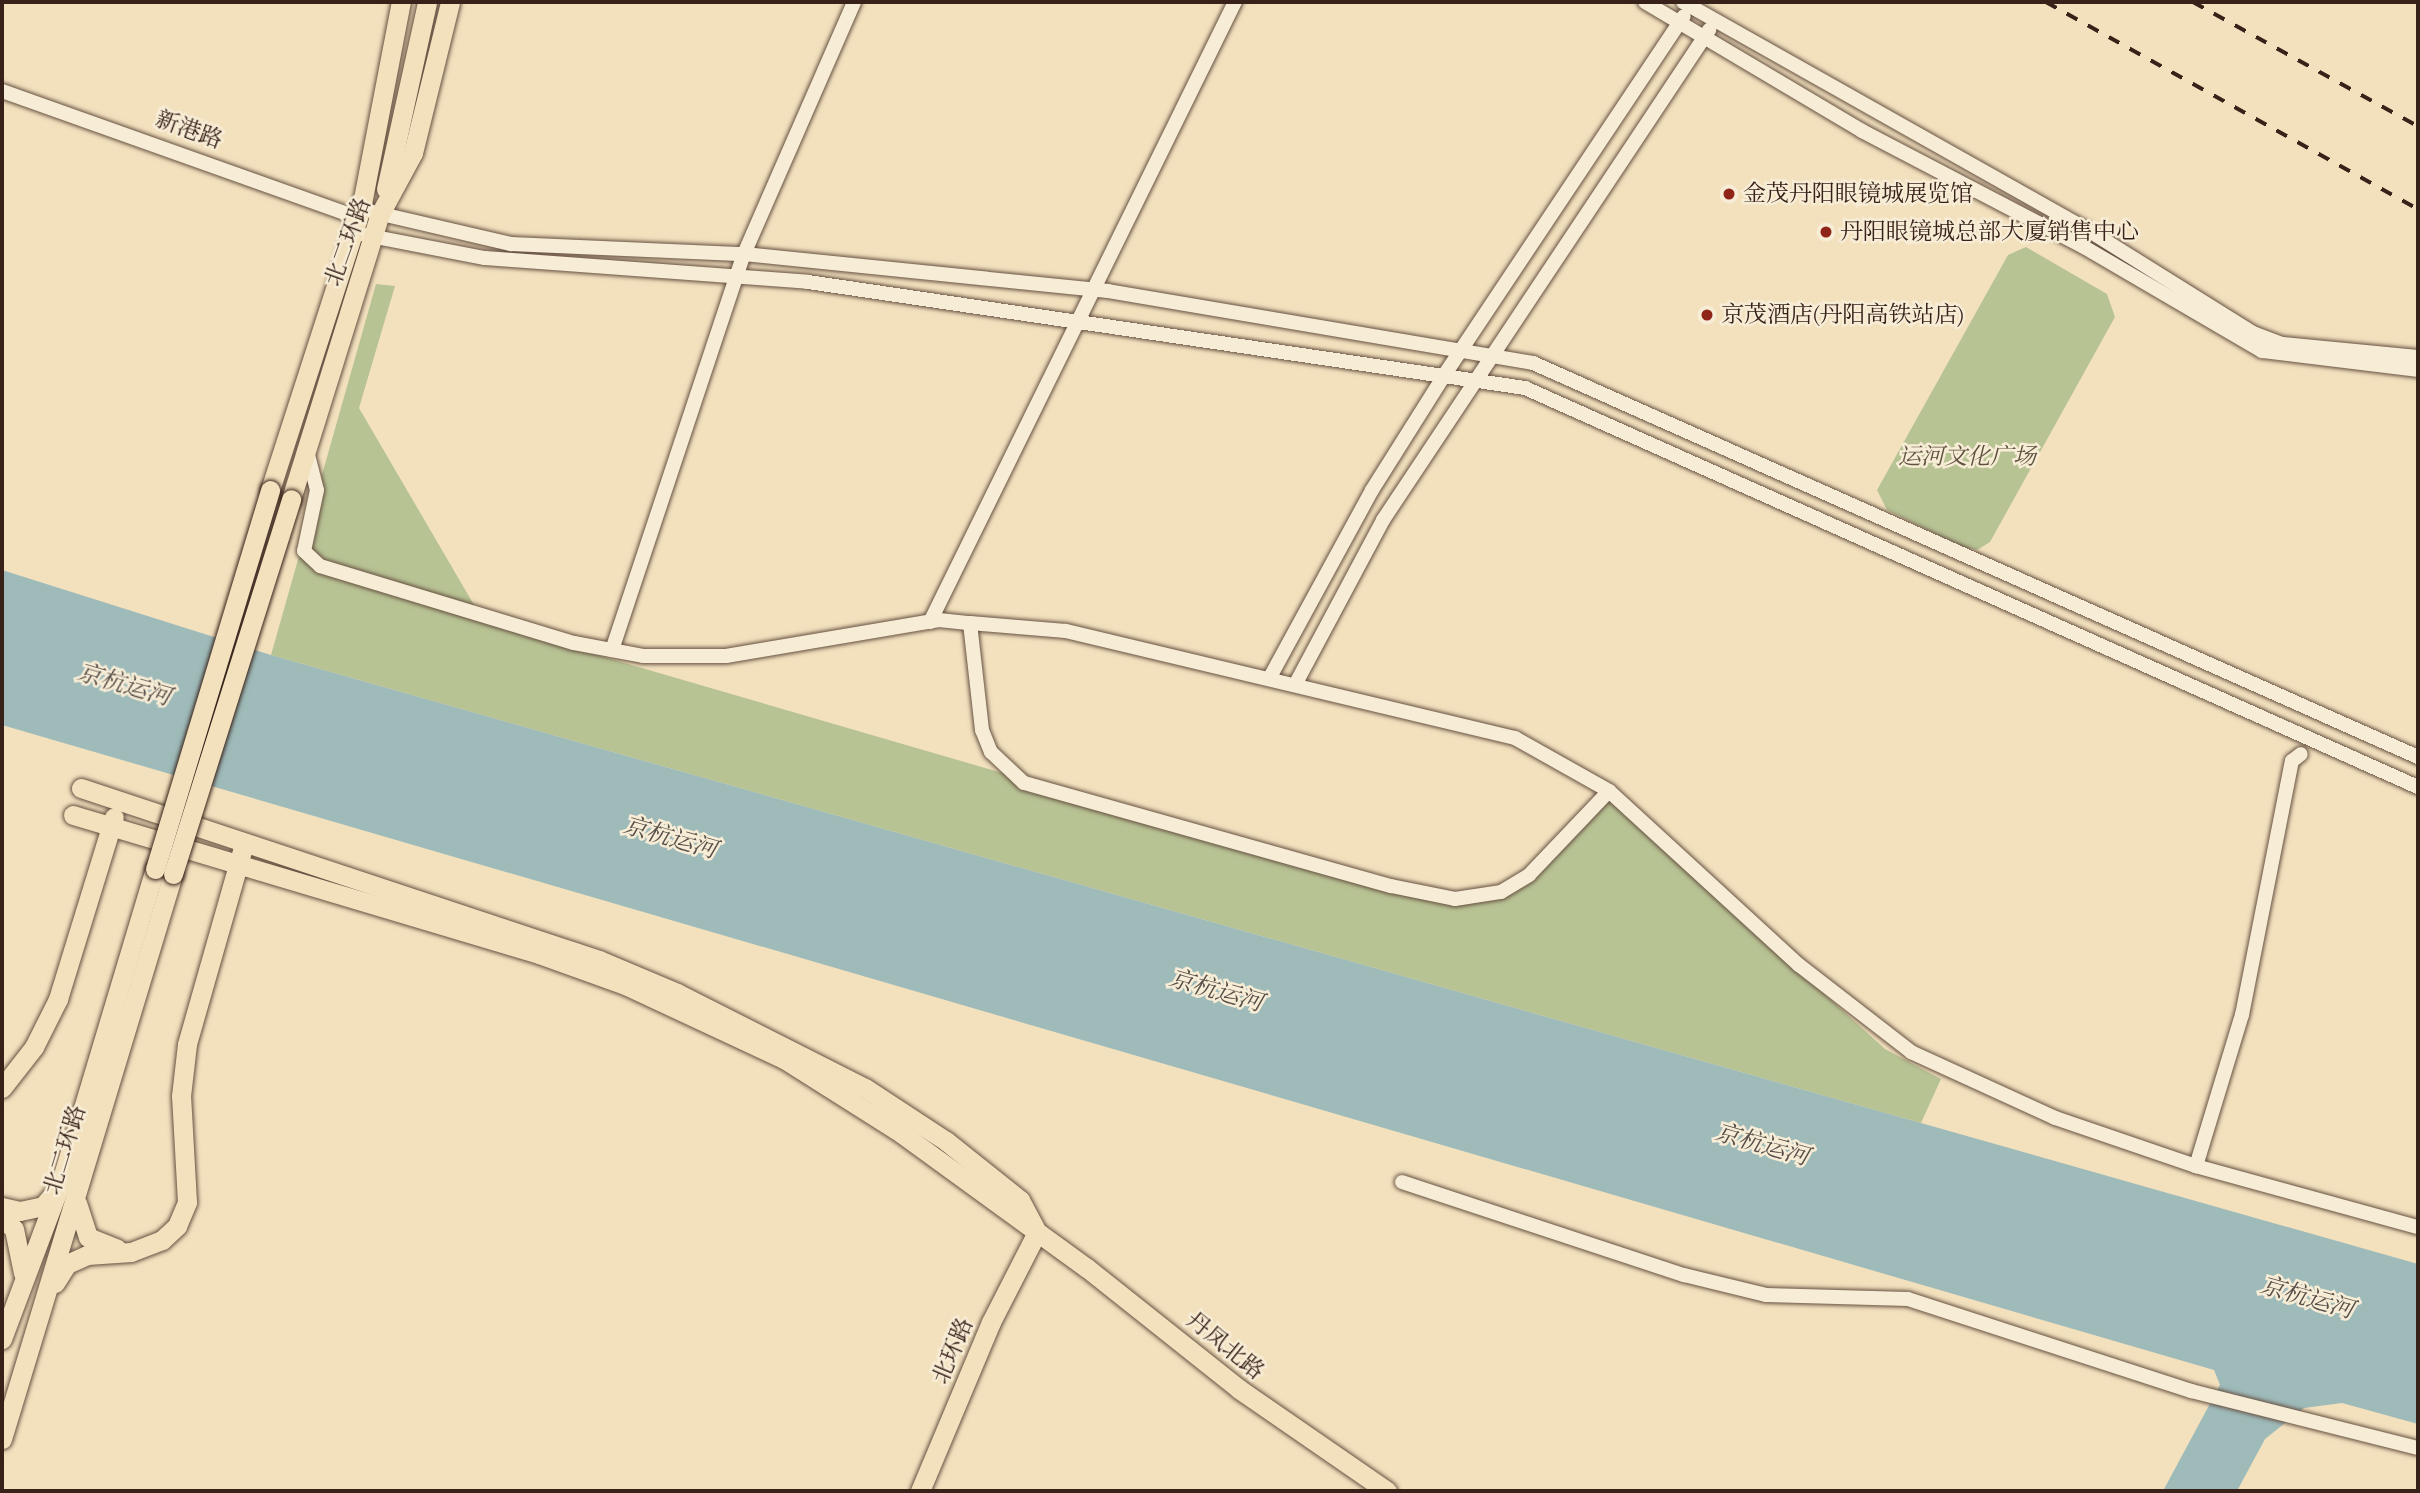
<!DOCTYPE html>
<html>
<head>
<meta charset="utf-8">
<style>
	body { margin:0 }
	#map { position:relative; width:2420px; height:1493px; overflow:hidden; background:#f3e1be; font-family:"IM FELL French Canon","Noto Serif SC",serif }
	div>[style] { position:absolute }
	.green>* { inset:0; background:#b8c394 }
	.water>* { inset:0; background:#9ebbba }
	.roads { filter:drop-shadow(0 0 2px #665142) drop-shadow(0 0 2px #665142) }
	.minor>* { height:14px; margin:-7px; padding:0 7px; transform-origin:7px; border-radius:7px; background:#f7ecd5 }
	.major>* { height:19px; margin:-9.5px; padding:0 9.5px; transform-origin:9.5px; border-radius:9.5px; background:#f3e1be }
	.rail>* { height:3.5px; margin-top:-1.75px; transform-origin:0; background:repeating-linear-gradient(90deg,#372119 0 12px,transparent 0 24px) }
	.bridges { filter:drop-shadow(0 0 2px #372119) drop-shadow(0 0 2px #372119) }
	.major-bridge>* { height:19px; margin:-9.5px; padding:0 9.5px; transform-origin:9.5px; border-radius:9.5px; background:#f3e1be }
	.dots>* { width:19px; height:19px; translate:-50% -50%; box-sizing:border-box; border:4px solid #f7ecd5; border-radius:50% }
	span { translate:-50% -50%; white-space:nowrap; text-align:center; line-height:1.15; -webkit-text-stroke:5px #f7ecd5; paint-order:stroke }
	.street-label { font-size:23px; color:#372119 }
	.poi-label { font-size:23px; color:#372119 }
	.left { translate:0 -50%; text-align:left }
	.park-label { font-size:23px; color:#5e523e; font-style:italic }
	.water-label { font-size:24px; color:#564f49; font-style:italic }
	.frame { position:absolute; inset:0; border:4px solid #372119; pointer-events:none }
</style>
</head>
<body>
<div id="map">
	<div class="green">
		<i style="clip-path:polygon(2026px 247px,2107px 294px,2115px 317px,1990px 542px,1977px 550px,1962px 547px,1887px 510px,1877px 490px,2008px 255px)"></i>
		<i style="clip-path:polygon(376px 284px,395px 286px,359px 408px,484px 622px,1445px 902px,1499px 900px,1533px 881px,1610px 800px,1885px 1049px,1941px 1079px,1921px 1123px,271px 655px)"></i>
	</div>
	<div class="water">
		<i style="clip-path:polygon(2px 570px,271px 655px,2418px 1264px,2418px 1424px,2342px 1403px,2304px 1408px,2265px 1439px,2237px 1491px,2163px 1491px,2220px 1385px,2214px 1370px,2px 725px)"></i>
	</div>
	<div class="roads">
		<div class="minor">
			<i style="left:1645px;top:2px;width:252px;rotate:30.7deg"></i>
			<i style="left:1862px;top:131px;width:250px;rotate:27.6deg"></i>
			<i style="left:2084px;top:247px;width:206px;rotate:30.3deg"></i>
			<i style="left:2262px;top:351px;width:157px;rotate:6.9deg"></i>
			<i style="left:1683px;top:2px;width:474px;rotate:29.4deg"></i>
			<i style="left:2096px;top:235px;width:185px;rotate:32deg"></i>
			<i style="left:2253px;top:333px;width:31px;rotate:21deg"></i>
			<i style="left:2282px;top:344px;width:137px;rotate:5.5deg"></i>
			<i style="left:2px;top:91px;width:378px;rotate:19.6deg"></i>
			<i style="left:373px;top:212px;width:142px;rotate:13.1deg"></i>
			<i style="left:511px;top:244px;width:233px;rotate:2.5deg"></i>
			<i style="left:744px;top:254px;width:366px;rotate:5.8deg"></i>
			<i style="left:1108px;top:291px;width:431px;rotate:9.6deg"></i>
			<i style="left:1533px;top:363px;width:969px;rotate:24deg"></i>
			<i style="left:365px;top:235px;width:122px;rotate:10.9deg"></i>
			<i style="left:485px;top:258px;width:324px;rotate:4.2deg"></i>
			<i style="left:808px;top:282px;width:725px;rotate:8.41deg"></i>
			<i style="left:1525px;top:388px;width:978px;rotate:24.08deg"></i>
			<i style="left:306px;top:447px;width:44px;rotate:75.7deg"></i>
			<i style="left:317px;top:490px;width:62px;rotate:102deg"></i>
			<i style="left:304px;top:551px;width:22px;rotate:43deg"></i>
			<i style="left:320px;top:566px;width:265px;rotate:16.9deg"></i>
			<i style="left:574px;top:643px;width:70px;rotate:10.7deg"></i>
			<i style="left:643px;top:656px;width:83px"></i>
			<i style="left:726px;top:656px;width:216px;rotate:-9.6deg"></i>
			<i style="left:939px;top:620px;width:31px;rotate:6deg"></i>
			<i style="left:970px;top:623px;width:108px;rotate:83.6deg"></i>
			<i style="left:982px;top:730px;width:24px;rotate:68deg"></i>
			<i style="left:991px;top:752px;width:45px;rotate:43.2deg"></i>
			<i style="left:1024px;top:783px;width:381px;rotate:15.7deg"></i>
			<i style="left:1391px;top:886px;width:65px;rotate:11.5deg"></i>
			<i style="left:1455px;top:899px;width:47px;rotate:-8.7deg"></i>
			<i style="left:1501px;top:892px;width:33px;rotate:-31deg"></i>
			<i style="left:1529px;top:875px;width:116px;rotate:-46.4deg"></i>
			<i style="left:1609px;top:791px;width:258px;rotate:42.5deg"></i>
			<i style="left:1799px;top:965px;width:142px;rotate:37.8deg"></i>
			<i style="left:1911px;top:1052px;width:158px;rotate:24.6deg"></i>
			<i style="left:2055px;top:1118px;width:149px;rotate:18.8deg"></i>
			<i style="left:2196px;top:1166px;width:230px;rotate:15.4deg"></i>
			<i style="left:930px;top:622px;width:691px;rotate:-63.81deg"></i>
			<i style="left:970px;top:623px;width:96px;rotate:4.8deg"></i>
			<i style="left:1066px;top:631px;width:462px;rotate:13.4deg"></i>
			<i style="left:1515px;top:738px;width:108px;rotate:29.4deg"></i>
			<i style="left:612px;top:650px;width:417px;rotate:-71.6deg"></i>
			<i style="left:744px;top:254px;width:275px;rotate:-66.4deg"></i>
			<i style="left:1269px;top:679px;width:215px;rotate:-61.4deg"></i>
			<i style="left:1372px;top:490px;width:137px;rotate:-57.8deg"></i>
			<i style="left:1445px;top:374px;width:430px;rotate:-56.3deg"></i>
			<i style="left:1295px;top:685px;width:187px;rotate:-61.9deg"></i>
			<i style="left:1383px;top:520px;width:589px;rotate:-56.36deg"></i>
			<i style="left:2196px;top:1166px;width:158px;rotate:-73.1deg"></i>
			<i style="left:2242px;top:1015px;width:259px;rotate:-78.9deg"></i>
			<i style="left:2292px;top:761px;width:11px;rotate:-38deg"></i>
			<i style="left:1402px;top:1182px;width:297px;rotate:18.3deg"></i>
			<i style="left:1684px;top:1275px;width:84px;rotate:13.7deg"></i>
			<i style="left:1766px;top:1295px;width:142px;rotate:1.6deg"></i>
			<i style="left:1908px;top:1299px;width:298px;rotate:18deg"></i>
			<i style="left:2191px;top:1391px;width:234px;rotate:14.1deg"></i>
		</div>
		<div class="major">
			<i style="left:386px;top:189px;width:191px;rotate:-77.6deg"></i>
			<i style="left:270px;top:490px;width:295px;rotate:-72.1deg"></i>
			<i style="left:361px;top:209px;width:211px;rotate:-79.1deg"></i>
			<i style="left:291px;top:499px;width:299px;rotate:-72.7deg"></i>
			<i style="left:380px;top:214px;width:69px;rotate:-61.6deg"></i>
			<i style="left:413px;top:153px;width:155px;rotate:-76.2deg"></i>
			<i style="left:81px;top:788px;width:546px;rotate:18.37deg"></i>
			<i style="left:599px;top:960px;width:85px;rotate:22.9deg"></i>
			<i style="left:677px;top:993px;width:211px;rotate:26.8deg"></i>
			<i style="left:865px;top:1088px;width:97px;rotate:33.2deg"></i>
			<i style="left:946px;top:1141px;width:95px;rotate:38.6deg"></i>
			<i style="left:1020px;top:1200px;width:32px;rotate:62deg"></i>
			<i style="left:73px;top:815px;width:486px;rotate:16.6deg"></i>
			<i style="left:539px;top:954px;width:91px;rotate:19.8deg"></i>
			<i style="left:625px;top:985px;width:175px;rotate:25deg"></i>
			<i style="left:784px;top:1059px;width:138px;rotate:32.3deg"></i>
			<i style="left:901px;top:1133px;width:230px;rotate:36deg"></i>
			<i style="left:1087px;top:1268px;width:194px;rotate:38.5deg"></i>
			<i style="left:1239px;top:1389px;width:180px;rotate:34.6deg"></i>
			<i style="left:2px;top:1088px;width:52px;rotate:-52deg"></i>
			<i style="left:34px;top:1047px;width:54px;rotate:-63.4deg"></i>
			<i style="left:58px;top:999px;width:190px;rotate:-72.9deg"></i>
			<i style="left:77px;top:1203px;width:36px;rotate:72deg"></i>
			<i style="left:88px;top:1237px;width:31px;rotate:22deg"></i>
			<i style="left:2px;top:1207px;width:18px;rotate:13deg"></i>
			<i style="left:20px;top:1211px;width:24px;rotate:-12deg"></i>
			<i style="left:43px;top:1206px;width:18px;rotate:-49deg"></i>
			<i style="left:2px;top:1218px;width:16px;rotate:43deg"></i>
			<i style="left:14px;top:1229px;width:45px;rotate:78.4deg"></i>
			<i style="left:55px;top:1283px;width:22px;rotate:-58deg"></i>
			<i style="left:67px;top:1264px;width:22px;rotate:-24deg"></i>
			<i style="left:87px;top:1255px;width:44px;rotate:-3.9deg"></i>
			<i style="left:131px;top:1252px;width:33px;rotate:-21deg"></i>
			<i style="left:162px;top:1240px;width:21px;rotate:-43deg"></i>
			<i style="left:177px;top:1226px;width:26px;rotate:-67deg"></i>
			<i style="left:187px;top:1202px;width:106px;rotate:-93.2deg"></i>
			<i style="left:181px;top:1096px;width:52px;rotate:-83.4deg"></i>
			<i style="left:187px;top:1044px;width:201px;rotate:-74.1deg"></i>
			<i style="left:2px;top:1339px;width:165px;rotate:-69.4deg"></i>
			<i style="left:60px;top:1185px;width:330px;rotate:-73.3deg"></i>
			<i style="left:2px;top:1439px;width:590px;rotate:-73.16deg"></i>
			<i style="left:920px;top:1491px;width:183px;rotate:-67.2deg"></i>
			<i style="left:991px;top:1322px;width:101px;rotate:-62.9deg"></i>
		</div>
	</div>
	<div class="rail">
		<i style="left:2046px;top:2px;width:426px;rotate:29.1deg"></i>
		<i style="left:2193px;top:2px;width:257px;rotate:28.9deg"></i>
	</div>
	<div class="bridges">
		<div class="major-bridge">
			<i style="left:155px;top:869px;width:396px;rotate:-73.1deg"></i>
			<i style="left:173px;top:874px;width:393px;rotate:-72.5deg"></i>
		</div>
	</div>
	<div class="dots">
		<i style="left:1729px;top:194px;background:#8f2418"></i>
		<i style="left:1826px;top:232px;background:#8f2418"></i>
		<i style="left:1707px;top:315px;background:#8f2418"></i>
	</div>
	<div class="street-label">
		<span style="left:189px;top:130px;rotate:20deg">新港路</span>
		<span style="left:348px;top:242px;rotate:-70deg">北二环路</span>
		<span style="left:65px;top:1150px;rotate:-73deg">北二环路</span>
		<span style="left:1225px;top:1346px;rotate:39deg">丹凤北路</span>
		<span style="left:953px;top:1351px;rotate:-67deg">北环路</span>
	</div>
	<div class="poi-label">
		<span class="left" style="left:1743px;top:194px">金茂丹阳眼镜城展览馆</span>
		<span class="left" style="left:1840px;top:232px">丹阳眼镜城总部大厦销售中心</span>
		<span class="left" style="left:1721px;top:315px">京茂酒店(丹阳高铁站店)</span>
	</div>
	<div class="park-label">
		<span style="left:1967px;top:457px">运河文化广场</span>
	</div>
	<div class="water-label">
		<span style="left:124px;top:685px;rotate:16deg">京杭运河</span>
		<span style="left:670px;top:838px;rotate:16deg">京杭运河</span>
		<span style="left:1216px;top:991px;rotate:16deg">京杭运河</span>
		<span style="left:1762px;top:1145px;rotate:16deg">京杭运河</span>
		<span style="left:2307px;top:1298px;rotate:16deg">京杭运河</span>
	</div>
	<div class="frame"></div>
</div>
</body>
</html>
